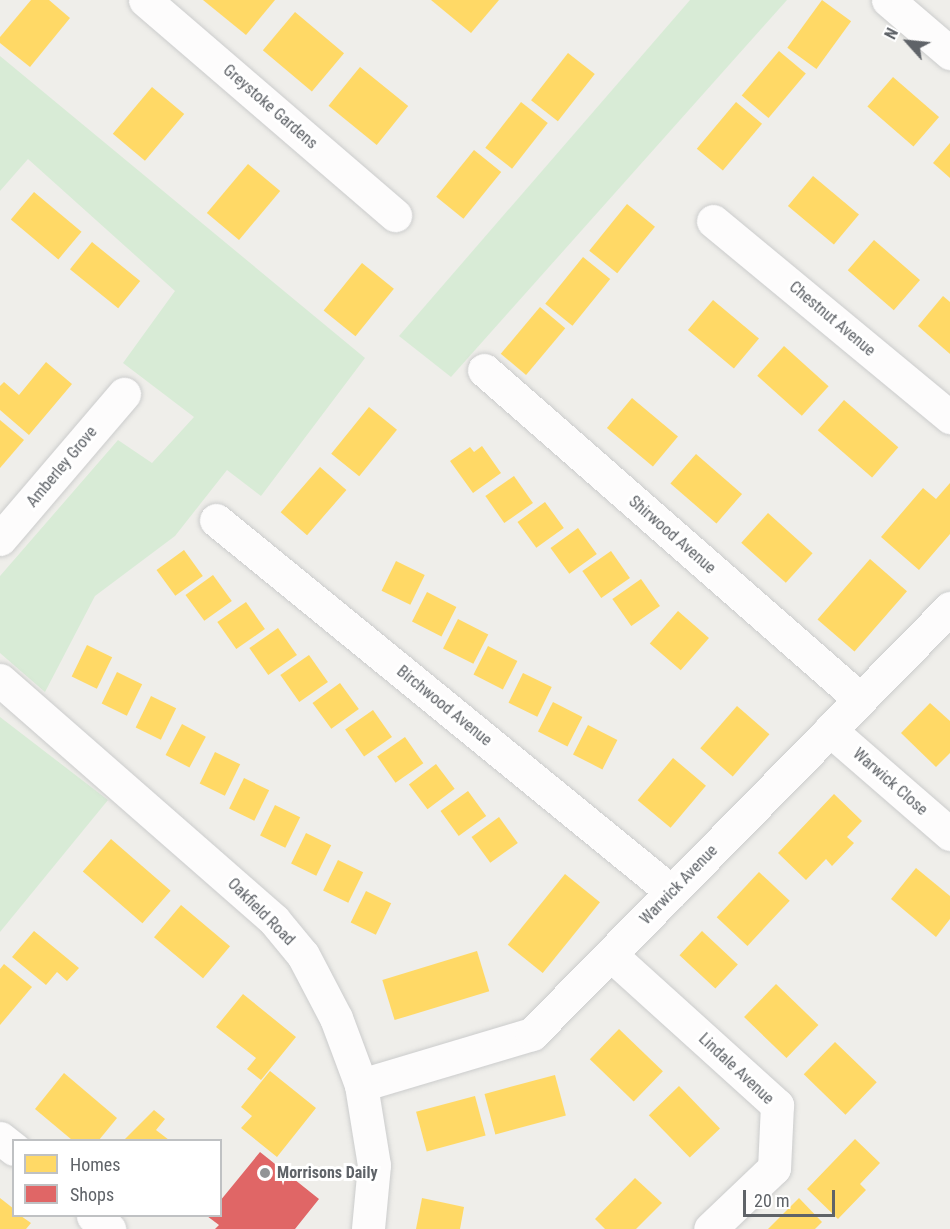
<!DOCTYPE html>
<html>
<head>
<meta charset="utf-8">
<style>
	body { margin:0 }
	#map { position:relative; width:950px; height:1229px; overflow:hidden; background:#efeeea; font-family:"Roboto Condensed",sans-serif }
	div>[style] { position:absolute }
	.green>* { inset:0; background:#d8ebd6 }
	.homes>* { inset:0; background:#ffd966; transform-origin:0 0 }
	.shops>* { inset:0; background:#e06666 }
	.roads { filter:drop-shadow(0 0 2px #cbcccc) drop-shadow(0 0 2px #cbcccc) }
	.street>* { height:33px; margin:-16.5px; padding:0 16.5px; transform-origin:16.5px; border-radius:16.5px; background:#fdfcfc }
	.secondary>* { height:33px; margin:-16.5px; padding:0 16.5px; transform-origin:16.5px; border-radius:16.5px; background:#fdfcfc }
	.dots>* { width:16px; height:16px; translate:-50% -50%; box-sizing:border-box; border:3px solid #fff; border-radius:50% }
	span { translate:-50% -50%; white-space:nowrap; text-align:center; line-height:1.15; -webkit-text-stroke:6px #fff; paint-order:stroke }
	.street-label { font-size:16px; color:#5f6368 }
	.poi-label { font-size:16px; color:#5f6368; font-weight:700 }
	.left { translate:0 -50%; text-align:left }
	.legend { position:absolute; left:12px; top:1139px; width:210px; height:78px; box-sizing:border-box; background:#fff; border:2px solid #bfc1c3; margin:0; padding:8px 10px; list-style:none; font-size:18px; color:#5f6368 }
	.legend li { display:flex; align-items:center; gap:12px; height:30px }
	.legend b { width:30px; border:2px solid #bfc1c3 }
	.north { position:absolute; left:878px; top:12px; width:60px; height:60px; -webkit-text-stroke:4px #fff; paint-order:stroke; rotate:297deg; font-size:16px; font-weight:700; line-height:24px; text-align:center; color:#5f6368 }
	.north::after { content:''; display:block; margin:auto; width:21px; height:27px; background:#5f6368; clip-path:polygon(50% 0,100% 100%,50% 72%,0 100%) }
	.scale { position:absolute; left:743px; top:1190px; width:92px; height:27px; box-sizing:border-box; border:3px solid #5f6368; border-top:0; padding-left:8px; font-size:18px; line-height:21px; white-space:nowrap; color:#5f6368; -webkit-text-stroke:4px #fff; paint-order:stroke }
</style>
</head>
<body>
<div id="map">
	<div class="green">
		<i style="clip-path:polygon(690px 0,787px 0,451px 377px,399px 336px)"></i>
		<i style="clip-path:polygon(0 56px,365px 358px,261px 496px,227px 470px,175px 536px,95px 596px,45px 692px,0 653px,0 576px,118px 440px,152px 463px,194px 417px,123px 363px,175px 291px,28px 159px,0 191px)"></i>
		<i style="clip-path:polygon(0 717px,108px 800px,0 932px)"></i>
	</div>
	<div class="homes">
		<i style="clip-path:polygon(31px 0,49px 0,70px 18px,30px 67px,0 43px,0 37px)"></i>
		<i style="clip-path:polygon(203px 0,275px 0,246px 35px)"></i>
		<i style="clip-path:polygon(431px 0,499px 0,471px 33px)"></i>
		<i style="left:822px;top:0;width:36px;height:59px;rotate:36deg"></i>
		<i style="left:295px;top:12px;width:64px;height:50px;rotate:40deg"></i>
		<i style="left:779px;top:51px;width:35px;height:58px;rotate:40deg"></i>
		<i style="left:568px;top:53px;width:34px;height:60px;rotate:38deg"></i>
		<i style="left:360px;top:67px;width:62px;height:50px;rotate:39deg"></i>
		<i style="left:893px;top:77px;width:61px;height:39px;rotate:41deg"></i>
		<i style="left:152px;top:87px;width:42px;height:61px;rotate:40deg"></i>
		<i style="left:521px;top:102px;width:34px;height:58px;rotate:38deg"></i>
		<i style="left:736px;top:102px;width:34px;height:61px;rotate:40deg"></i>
		<i style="clip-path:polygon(950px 143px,950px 178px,933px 163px)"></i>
		<i style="left:474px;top:150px;width:35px;height:60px;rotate:39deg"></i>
		<i style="left:248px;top:164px;width:42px;height:64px;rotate:40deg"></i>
		<i style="left:813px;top:176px;width:60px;height:39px;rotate:40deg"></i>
		<i style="left:34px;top:192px;width:62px;height:36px;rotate:40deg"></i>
		<i style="left:627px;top:204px;width:36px;height:60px;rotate:39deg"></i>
		<i style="left:874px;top:240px;width:61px;height:40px;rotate:41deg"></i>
		<i style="left:92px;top:242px;width:62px;height:35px;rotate:39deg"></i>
		<i style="left:583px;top:257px;width:35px;height:60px;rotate:39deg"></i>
		<i style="left:362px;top:263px;width:41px;height:61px;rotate:39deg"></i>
		<i style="clip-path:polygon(943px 296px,950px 302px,950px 354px,918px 326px)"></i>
		<i style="left:713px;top:300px;width:60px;height:39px;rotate:40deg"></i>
		<i style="left:540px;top:307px;width:33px;height:61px;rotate:40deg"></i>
		<i style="left:784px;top:346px;width:60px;height:40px;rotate:42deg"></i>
		<i style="clip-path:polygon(46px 362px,72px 384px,29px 435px,0 410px,0 386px,4px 382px,19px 395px)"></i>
		<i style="left:632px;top:398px;width:60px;height:39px;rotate:40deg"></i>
		<i style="left:844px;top:400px;width:72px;height:40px;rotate:41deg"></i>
		<i style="left:369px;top:407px;width:36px;height:60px;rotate:39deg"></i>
		<i style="clip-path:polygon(0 420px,24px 440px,0 468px)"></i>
		<i style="clip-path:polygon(482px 446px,501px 473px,473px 493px,450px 461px,470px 447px,474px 452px)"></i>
		<i style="left:696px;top:454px;width:61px;height:39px;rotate:41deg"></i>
		<i style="left:320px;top:467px;width:35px;height:60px;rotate:41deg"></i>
		<i style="left:514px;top:476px;width:33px;height:35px;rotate:55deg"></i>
		<i style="clip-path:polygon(950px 483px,950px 534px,919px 570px,881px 537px,923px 488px,936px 499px)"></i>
		<i style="left:545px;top:502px;width:32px;height:34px;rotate:54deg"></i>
		<i style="left:768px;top:513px;width:60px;height:40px;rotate:42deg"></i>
		<i style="left:578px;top:528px;width:32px;height:34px;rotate:54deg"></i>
		<i style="left:184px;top:550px;width:32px;height:34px;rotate:54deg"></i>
		<i style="left:611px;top:551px;width:33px;height:35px;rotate:55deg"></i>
		<i style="left:870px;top:559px;width:49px;height:80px;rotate:41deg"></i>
		<i style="left:396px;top:561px;width:32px;height:33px;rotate:26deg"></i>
		<i style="left:213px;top:575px;width:32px;height:34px;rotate:54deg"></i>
		<i style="left:641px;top:579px;width:33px;height:35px;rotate:55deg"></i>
		<i style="left:427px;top:592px;width:33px;height:33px;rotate:27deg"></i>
		<i style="left:246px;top:602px;width:33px;height:35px;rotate:55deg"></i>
		<i style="left:678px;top:611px;width:41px;height:43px;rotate:41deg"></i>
		<i style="left:458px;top:619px;width:34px;height:33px;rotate:27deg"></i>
		<i style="left:278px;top:628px;width:33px;height:35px;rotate:55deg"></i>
		<i style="left:87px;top:645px;width:28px;height:35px;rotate:26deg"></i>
		<i style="left:488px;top:646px;width:33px;height:32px;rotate:27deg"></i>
		<i style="left:309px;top:655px;width:33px;height:35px;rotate:55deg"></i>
		<i style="left:117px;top:672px;width:28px;height:35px;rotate:26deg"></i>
		<i style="left:523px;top:673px;width:32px;height:33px;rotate:26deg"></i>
		<i style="left:340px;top:683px;width:32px;height:34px;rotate:54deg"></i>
		<i style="left:151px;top:696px;width:28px;height:35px;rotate:26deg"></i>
		<i style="left:553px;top:702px;width:33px;height:33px;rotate:27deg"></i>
		<i style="clip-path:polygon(930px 703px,950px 721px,950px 753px,936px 767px,901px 733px)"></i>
		<i style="left:737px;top:706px;width:43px;height:56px;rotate:41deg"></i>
		<i style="left:373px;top:710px;width:33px;height:34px;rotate:55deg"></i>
		<i style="left:182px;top:724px;width:27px;height:35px;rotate:28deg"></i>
		<i style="left:588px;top:725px;width:33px;height:33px;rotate:27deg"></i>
		<i style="left:405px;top:737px;width:32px;height:34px;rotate:55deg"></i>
		<i style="left:215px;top:752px;width:28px;height:35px;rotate:26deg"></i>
		<i style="left:673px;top:758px;width:43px;height:55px;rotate:40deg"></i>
		<i style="left:436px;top:764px;width:31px;height:34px;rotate:53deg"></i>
		<i style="left:244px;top:778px;width:28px;height:34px;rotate:26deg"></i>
		<i style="left:468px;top:791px;width:31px;height:34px;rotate:54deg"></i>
		<i style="clip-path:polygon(834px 794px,862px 821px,847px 837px,854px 843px,832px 866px,826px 859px,806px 880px,778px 853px)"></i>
		<i style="left:275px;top:805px;width:28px;height:34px;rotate:26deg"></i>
		<i style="left:499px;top:817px;width:32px;height:34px;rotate:54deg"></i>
		<i style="left:306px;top:833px;width:28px;height:34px;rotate:26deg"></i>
		<i style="left:111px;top:839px;width:79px;height:43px;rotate:41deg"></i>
		<i style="left:338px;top:860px;width:28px;height:34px;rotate:26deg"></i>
		<i style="clip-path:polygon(916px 868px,950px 896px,950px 919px,936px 937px,891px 899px)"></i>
		<i style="left:759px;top:872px;width:42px;height:62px;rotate:43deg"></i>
		<i style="left:565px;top:874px;width:45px;height:91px;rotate:39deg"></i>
		<i style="left:366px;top:891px;width:28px;height:35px;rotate:26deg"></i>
		<i style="left:181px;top:905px;width:64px;height:42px;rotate:40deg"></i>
		<i style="clip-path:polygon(34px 931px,79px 968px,67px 981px,57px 972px,46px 985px,12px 957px)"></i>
		<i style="left:702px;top:931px;width:49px;height:33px;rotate:43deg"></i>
		<i style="left:477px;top:951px;width:42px;height:99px;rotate:73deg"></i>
		<i style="clip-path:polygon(4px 964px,32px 987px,0 1025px,0 969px)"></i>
		<i style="left:776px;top:984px;width:59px;height:46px;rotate:44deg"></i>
		<i style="clip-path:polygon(243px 994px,296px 1037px,261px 1080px,247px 1069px,256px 1058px,216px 1027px)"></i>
		<i style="left:619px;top:1029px;width:61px;height:42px;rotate:44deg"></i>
		<i style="left:835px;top:1042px;width:58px;height:45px;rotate:44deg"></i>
		<i style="clip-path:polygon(270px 1071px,316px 1108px,277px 1157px,241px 1128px,252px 1116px,241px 1107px)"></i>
		<i style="clip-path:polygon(64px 1073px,117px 1118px,99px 1140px,72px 1140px,35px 1109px)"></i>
		<i style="left:555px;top:1075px;width:42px;height:73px;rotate:75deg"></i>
		<i style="left:679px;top:1086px;width:59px;height:42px;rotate:46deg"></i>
		<i style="left:475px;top:1096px;width:41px;height:61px;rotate:75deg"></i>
		<i style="clip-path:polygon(154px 1110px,165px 1119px,156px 1130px,169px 1140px,124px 1140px)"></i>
		<i style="clip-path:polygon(855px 1139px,880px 1163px,860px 1184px,866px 1190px,838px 1219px,807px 1189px)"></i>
		<i style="clip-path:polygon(635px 1178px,662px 1203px,636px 1229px,605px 1229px,595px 1219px)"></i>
		<i style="clip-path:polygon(0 1198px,14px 1209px,14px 1216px,21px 1216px,31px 1223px,26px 1229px,0 1229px)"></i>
		<i style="clip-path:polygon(422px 1198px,464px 1207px,460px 1229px,416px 1229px)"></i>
		<i style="clip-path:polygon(799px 1198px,822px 1222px,815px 1229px,768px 1229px)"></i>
	</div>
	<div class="shops">
		<i style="clip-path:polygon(260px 1152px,319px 1199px,295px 1229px,215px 1229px,219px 1225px,207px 1216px,220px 1216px,220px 1201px)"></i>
	</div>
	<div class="roads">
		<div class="street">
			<i style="left:145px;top:0;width:330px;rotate:40.7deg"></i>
			<i style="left:888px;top:0;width:82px;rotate:40.5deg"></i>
			<i style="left:713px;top:221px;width:308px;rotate:39.6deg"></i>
			<i style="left:484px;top:370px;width:500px;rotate:41.2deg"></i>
			<i style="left:216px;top:520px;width:588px;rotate:39.21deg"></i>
			<i style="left:0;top:539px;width:191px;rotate:-49.5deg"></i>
			<i style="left:830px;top:730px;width:159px;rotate:40.9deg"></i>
			<i style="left:611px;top:955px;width:224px;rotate:42.1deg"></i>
			<i style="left:777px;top:1105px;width:63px;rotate:92.7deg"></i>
			<i style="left:774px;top:1168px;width:88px;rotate:136.4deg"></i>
			<i style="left:361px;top:1085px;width:178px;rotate:-16.6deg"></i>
			<i style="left:532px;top:1034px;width:597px;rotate:-45.54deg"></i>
			<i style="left:0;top:1138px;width:18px;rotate:38deg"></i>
			<i style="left:93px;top:1216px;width:21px;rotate:39deg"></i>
		</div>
		<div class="secondary">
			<i style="left:0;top:680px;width:364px;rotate:41.2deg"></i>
			<i style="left:274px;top:920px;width:45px;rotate:50.4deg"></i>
			<i style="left:303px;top:955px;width:71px;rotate:62.4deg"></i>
			<i style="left:336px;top:1018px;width:72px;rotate:69.5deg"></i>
			<i style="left:361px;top:1085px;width:81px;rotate:80.8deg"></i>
			<i style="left:374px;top:1165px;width:64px;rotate:95.4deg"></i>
		</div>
	</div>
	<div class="dots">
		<i style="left:265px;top:1173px;background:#919496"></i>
	</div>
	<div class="street-label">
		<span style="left:270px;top:107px;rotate:41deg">Greystoke Gardens</span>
		<span style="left:832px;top:319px;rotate:40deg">Chestnut Avenue</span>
		<span style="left:62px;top:467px;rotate:-50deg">Amberley Grove</span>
		<span style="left:672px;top:535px;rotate:41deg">Shirwood Avenue</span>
		<span style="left:444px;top:706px;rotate:39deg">Birchwood Avenue</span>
		<span style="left:890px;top:782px;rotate:41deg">Warwick Close</span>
		<span style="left:679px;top:885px;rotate:-46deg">Warwick Avenue</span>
		<span style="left:261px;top:912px;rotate:45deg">Oakfield Road</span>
		<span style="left:736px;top:1069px;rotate:43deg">Lindale Avenue</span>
	</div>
	<div class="poi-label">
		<span class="left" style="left:277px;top:1173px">Morrisons Daily</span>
	</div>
	<ul class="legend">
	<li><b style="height:16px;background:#ffd966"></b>Homes</li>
	<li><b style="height:16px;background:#e06666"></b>Shops</li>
	</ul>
	<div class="north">N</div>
	<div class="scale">20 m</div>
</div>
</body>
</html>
